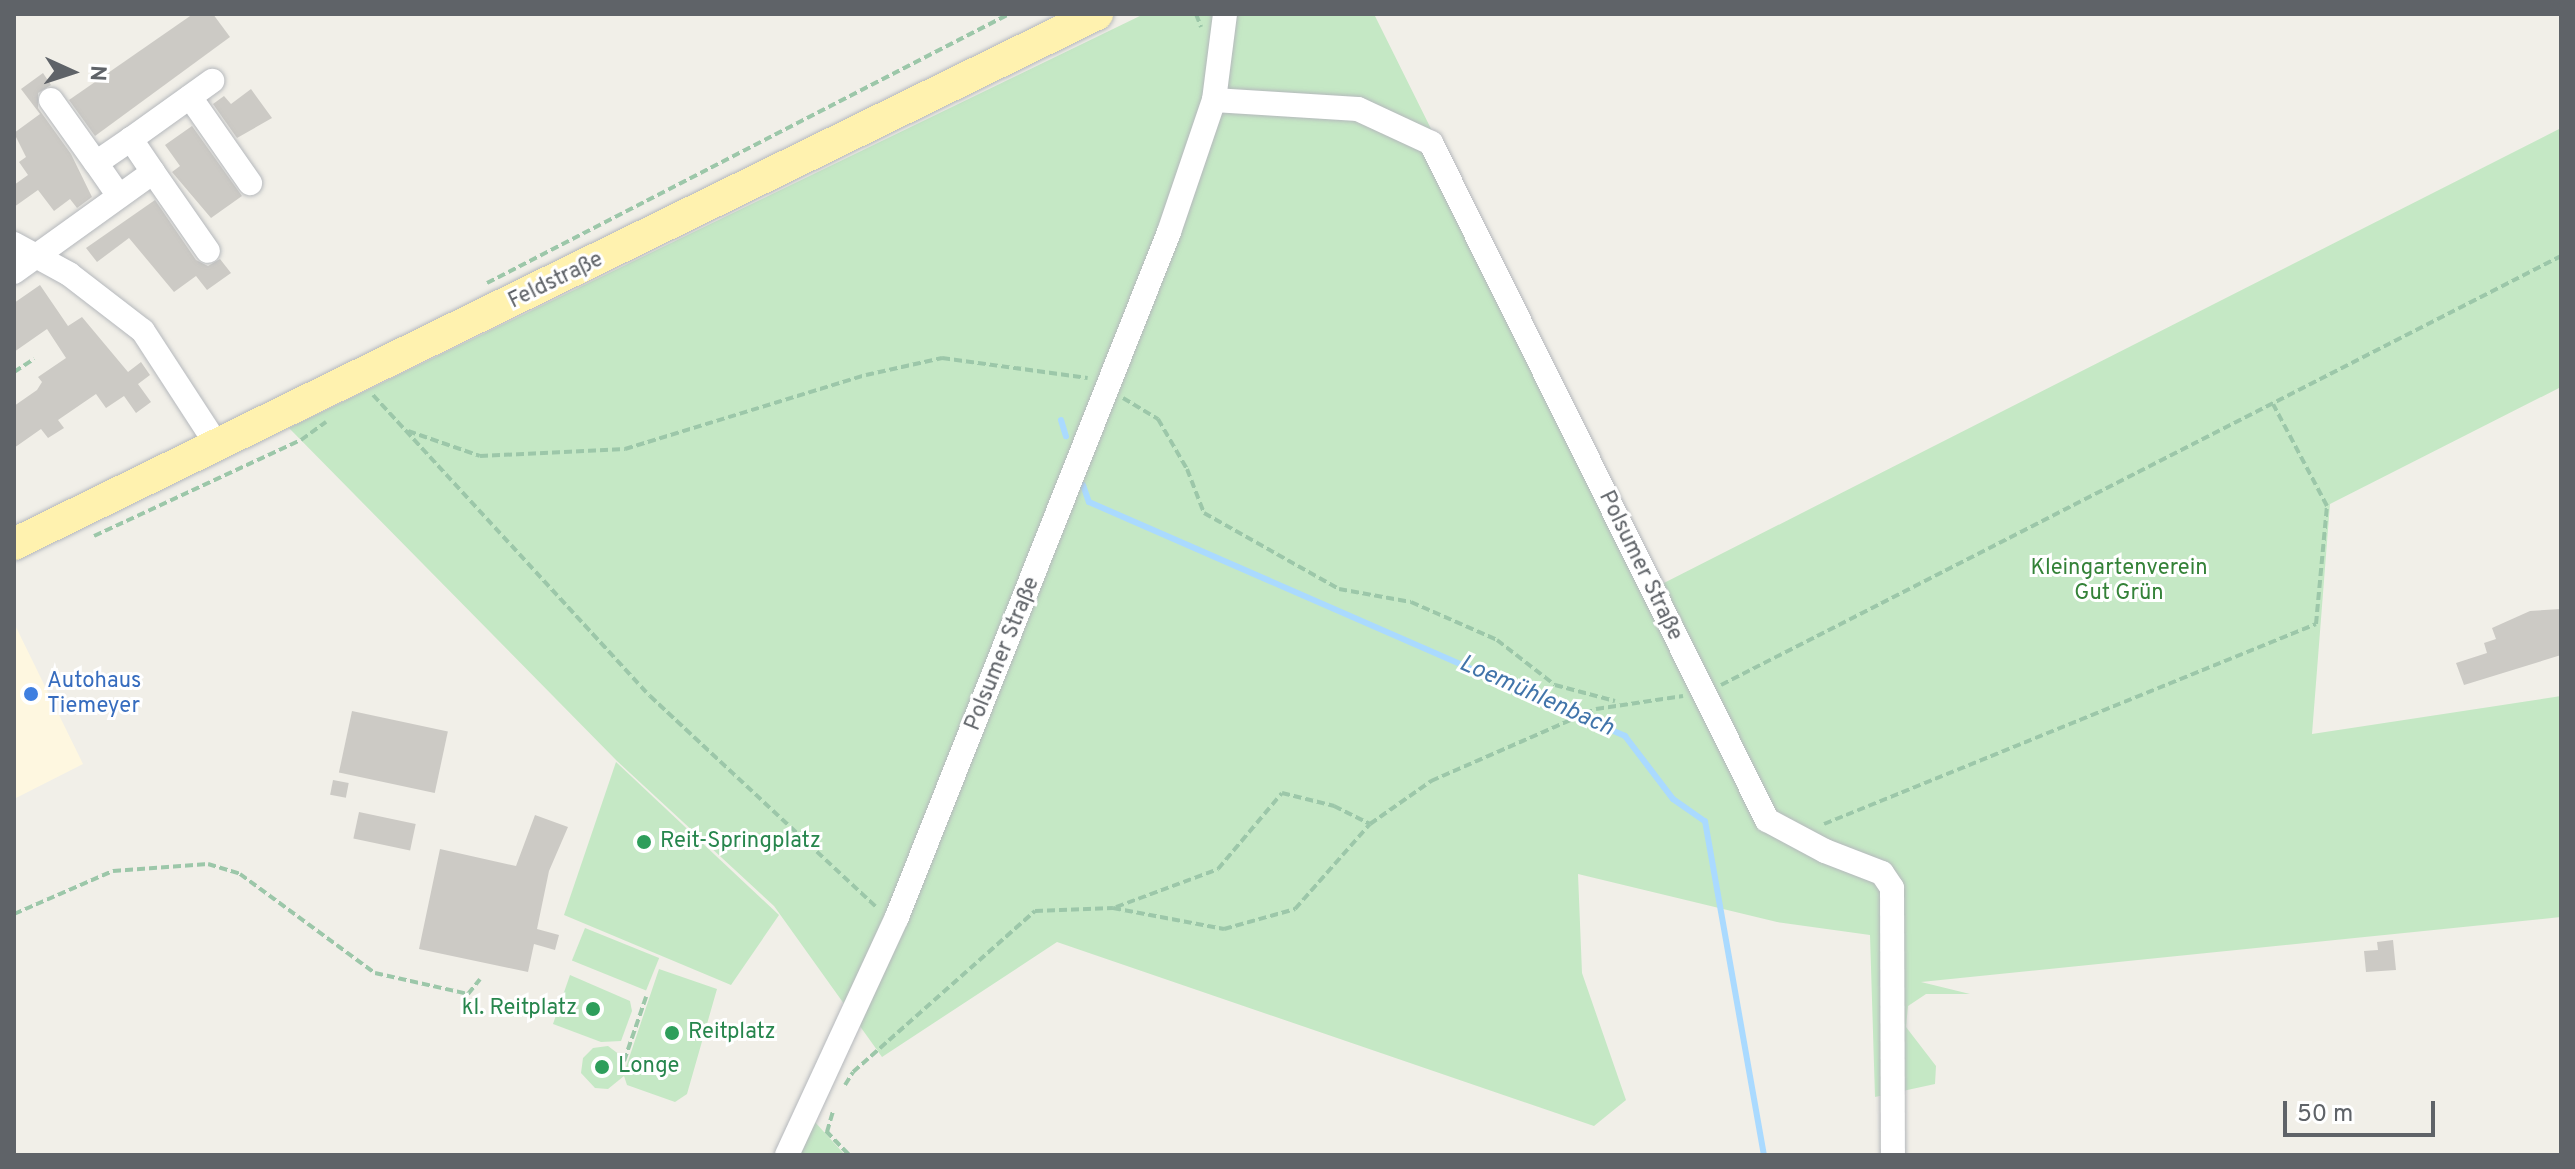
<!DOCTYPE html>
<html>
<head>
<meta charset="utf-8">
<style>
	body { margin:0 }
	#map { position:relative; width:2575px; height:1169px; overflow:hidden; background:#f1efe8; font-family:Overpass,sans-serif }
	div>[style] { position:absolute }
	.commercial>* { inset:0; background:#fef7e0 }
	.green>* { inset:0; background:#c5e8c5; transform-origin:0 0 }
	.stream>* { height:6px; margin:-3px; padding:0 3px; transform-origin:3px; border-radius:3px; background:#aadaff }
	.building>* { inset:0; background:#cccac5; transform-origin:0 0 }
	.path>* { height:4px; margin-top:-2px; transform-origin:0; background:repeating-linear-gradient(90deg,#9cc7a9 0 8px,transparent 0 12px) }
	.roads { filter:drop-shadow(0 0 2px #b5b8bc) drop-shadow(0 0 2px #b5b8bc) }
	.minor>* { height:24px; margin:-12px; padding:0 12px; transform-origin:12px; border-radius:12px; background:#fff }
	.major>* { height:32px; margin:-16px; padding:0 16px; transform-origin:16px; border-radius:16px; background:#fff2af }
	.dots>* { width:22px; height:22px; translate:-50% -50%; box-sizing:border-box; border:4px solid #fff; border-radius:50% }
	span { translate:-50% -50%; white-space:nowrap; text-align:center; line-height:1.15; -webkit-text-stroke:6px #fff; paint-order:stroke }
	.street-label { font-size:22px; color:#5f6368 }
	.park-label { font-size:22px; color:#348238 }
	.shop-label { font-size:22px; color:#366cbe }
	.left { translate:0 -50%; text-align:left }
	.leisure-label { font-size:22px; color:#27864d }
	.right { translate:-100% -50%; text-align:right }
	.water-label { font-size:24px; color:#4174aa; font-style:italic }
	.frame { position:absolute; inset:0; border:16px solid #5f6368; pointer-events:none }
	.north { position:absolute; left:32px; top:32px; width:80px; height:80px; -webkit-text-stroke:6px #fff; paint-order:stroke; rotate:93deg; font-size:22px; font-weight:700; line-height:32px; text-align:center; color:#5f6368 }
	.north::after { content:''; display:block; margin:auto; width:28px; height:36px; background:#5f6368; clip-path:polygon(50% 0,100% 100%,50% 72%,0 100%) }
	.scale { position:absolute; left:2283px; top:1101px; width:152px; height:36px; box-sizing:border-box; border:4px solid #5f6368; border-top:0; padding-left:10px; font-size:24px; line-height:28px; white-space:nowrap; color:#5f6368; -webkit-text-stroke:6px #fff; paint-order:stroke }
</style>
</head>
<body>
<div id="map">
	<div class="commercial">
		<i style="clip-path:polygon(14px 623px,83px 764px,14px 799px)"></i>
	</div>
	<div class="green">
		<i style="clip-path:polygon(1144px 14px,1374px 14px,1658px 586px,2561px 128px,2561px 387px,2330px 504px,2312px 734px,2561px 696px,2561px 917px,1921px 982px,1970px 994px,1926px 994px,1908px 1006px,1906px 1027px,1936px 1066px,1935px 1084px,1875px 1097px,1870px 935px,1777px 922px,1578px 874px,1582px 973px,1626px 1100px,1594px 1126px,1057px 942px,882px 1057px,774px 906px,617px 761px,289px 428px)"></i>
		<i style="clip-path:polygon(616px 762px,779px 915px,731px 985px,564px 915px)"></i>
		<i style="left:585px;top:928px;width:80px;height:35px;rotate:22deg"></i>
		<i style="clip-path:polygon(659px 969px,717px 989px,687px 1094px,675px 1102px,627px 1085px,624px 1076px,608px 1089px,595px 1088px,581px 1073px,583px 1058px,593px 1048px,608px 1046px,620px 1055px,625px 1070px)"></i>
		<i style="clip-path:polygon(570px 975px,630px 1001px,632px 1011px,621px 1041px,601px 1042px,553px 1024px)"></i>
		<i style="clip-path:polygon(814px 1121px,845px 1155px,798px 1155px)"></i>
	</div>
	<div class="stream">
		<i style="left:1061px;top:420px;width:17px;rotate:73deg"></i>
		<i style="left:1083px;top:485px;width:18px;rotate:71deg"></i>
		<i style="left:1089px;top:502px;width:585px;rotate:23.58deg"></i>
		<i style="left:1625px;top:736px;width:79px;rotate:52.7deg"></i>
		<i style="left:1673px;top:799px;width:39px;rotate:35deg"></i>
		<i style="left:1705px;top:821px;width:339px;rotate:80deg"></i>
	</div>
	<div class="building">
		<i style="clip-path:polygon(193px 14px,213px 14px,230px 37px,95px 136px,69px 100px)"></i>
		<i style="clip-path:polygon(43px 73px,51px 85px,38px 93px,38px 108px,71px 154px,92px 197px,77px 208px,70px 199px,54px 211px,38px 190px,14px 207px,14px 185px,28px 175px,19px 162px,26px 157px,14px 133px,40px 114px,21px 89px)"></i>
		<i style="clip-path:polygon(251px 89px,272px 118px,237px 138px,213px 104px,224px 96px,231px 104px)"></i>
		<i style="clip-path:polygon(192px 126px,242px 196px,211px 218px,172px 172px,180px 166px,165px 145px)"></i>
		<i style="clip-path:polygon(155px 200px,196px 260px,208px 266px,220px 259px,231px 273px,207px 290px,196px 276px,174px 292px,129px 238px,97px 262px,86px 248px)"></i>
		<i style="clip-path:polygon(40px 285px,68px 326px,82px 317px,128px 372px,141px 362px,150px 375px,138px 384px,151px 402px,136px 413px,124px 396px,106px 408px,96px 394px,58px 420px,64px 428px,48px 438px,41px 429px,14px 448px,14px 406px,37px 390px,42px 382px,38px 377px,66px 358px,47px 329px,14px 352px,14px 303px)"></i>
		<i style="clip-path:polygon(2561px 609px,2561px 655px,2464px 685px,2456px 663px,2487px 653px,2484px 643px,2496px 639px,2492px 628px,2530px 611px)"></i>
		<i style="left:352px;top:711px;width:98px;height:63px;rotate:12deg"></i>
		<i style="left:333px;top:780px;width:16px;height:15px;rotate:11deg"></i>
		<i style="left:359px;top:812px;width:58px;height:27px;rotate:12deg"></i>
		<i style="clip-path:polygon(535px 815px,568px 827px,549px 871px,537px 929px,559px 935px,555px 950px,534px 944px,528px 972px,419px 949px,440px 849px,516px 866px)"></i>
		<i style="clip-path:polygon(2393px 940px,2396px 970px,2366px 972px,2364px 951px,2378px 950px,2377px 942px)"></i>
	</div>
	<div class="path">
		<i style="left:1196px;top:14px;width:14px;rotate:69deg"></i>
		<i style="left:487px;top:283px;width:587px;rotate:-27.26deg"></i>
		<i style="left:14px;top:372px;width:24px;rotate:-33deg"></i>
		<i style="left:373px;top:395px;width:409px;rotate:47.4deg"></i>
		<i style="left:650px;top:696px;width:311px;rotate:43deg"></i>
		<i style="left:1123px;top:398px;width:41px;rotate:31deg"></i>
		<i style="left:1158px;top:419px;width:58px;rotate:59.9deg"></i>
		<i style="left:1187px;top:469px;width:47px;rotate:68.9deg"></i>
		<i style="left:1204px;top:513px;width:155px;rotate:29.4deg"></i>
		<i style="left:1339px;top:589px;width:73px;rotate:10.2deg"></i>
		<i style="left:1411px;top:602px;width:94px;rotate:23.8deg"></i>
		<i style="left:1497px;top:640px;width:73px;rotate:37.8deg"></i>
		<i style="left:1555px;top:685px;width:62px;rotate:14.9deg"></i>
		<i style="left:408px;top:431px;width:76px;rotate:19.1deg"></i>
		<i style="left:480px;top:456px;width:145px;rotate:-2.8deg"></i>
		<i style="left:625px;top:449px;width:252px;rotate:-17.1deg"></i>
		<i style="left:866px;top:375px;width:78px;rotate:-12.6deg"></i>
		<i style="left:942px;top:358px;width:147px;rotate:7.8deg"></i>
		<i style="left:94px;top:536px;width:228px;rotate:-24.9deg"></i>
		<i style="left:301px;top:440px;width:31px;rotate:-36deg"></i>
		<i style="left:1721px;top:685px;width:943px;rotate:-27.05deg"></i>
		<i style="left:1824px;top:824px;width:531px;rotate:-22.12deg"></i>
		<i style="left:2316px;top:624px;width:119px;rotate:-84.7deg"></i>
		<i style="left:2327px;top:506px;width:115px;rotate:-117.9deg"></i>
		<i style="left:1116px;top:907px;width:109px;rotate:-20.4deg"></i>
		<i style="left:1218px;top:869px;width:99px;rotate:-49.9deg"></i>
		<i style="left:1282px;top:793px;width:54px;rotate:14deg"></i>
		<i style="left:1334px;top:806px;width:40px;rotate:26.6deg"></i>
		<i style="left:14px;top:914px;width:108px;rotate:-23.5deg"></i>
		<i style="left:113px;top:871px;width:95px;rotate:-4.2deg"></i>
		<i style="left:208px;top:864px;width:34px;rotate:17deg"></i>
		<i style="left:240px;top:874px;width:167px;rotate:36.3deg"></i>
		<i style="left:375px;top:973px;width:95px;rotate:12.7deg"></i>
		<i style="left:468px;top:994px;width:19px;rotate:-51deg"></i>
		<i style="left:624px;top:1061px;width:68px;rotate:-71deg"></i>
		<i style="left:845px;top:1085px;width:15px;rotate:-58deg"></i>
		<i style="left:853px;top:1072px;width:243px;rotate:-41.5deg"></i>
		<i style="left:1035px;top:911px;width:78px;rotate:-2.2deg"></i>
		<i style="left:1113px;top:908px;width:113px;rotate:10.7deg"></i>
		<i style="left:1224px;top:929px;width:74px;rotate:-15.7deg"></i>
		<i style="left:1295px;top:909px;width:113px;rotate:-48.6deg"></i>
		<i style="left:1370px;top:824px;width:75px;rotate:-35.2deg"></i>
		<i style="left:1431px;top:781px;width:180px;rotate:-23.6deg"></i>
		<i style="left:1596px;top:709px;width:88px;rotate:-8.5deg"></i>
		<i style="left:826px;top:1131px;width:33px;rotate:46deg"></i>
		<i style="left:827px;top:1132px;width:22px;rotate:-74deg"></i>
	</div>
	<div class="roads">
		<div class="minor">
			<i style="left:190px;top:97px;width:105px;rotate:55.1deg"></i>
			<i style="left:51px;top:100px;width:77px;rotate:54.5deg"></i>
			<i style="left:1214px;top:100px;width:144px;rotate:3.6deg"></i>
			<i style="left:1358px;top:109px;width:81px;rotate:25deg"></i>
			<i style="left:1431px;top:143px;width:756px;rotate:63.6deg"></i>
			<i style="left:1767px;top:820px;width:66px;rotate:28.1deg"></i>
			<i style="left:1825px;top:851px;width:61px;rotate:21.1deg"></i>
			<i style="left:1882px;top:873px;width:18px;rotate:56deg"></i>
			<i style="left:1892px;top:888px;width:267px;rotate:89.8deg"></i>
			<i style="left:131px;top:139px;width:100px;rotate:-35.6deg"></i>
			<i style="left:153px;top:172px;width:96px;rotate:55.2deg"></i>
			<i style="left:14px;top:244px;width:63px;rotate:28.6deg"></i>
			<i style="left:69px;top:274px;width:93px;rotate:37.6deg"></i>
			<i style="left:143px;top:331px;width:136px;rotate:57deg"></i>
			<i style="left:14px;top:272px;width:171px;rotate:-35.7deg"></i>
			<i style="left:153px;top:172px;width:40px;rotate:-124deg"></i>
			<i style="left:131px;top:139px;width:42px;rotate:145.6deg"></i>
			<i style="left:96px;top:163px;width:40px;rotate:55.1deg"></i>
			<i style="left:787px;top:1155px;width:262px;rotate:-65.2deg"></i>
			<i style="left:897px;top:917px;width:737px;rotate:-68.34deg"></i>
			<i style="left:1169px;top:232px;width:139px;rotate:-71.2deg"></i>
			<i style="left:1214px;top:100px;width:87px;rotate:-82.7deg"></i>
		</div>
		<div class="major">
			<i style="left:14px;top:544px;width:1206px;rotate:-26.08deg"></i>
		</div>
	</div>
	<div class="dots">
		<i style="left:31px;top:694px;background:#3f7fe0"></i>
		<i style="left:644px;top:842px;background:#2e9e5b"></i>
		<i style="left:593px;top:1009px;background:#2e9e5b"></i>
		<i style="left:672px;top:1033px;background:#2e9e5b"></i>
		<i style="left:602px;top:1067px;background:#2e9e5b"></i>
	</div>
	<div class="street-label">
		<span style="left:556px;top:281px;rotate:-26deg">Feldstraße</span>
		<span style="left:1640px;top:566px;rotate:64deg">Polsumer Straße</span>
		<span style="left:1003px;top:654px;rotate:-68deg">Polsumer Straße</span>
	</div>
	<div class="park-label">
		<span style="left:2119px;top:581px">Kleingartenverein<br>Gut Grün</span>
	</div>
	<div class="shop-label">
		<span class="left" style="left:47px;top:694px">Autohaus<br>Tiemeyer</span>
	</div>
	<div class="leisure-label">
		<span class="left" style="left:660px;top:842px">Reit-Springplatz</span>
		<span class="right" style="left:577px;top:1009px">kl. Reitplatz</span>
		<span class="left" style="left:688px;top:1033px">Reitplatz</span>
		<span class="left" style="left:618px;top:1067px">Longe</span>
	</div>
	<div class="water-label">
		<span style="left:1536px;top:697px;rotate:24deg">Loemühlenbach</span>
	</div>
	<div class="frame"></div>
	<div class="north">N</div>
	<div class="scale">50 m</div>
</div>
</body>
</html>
